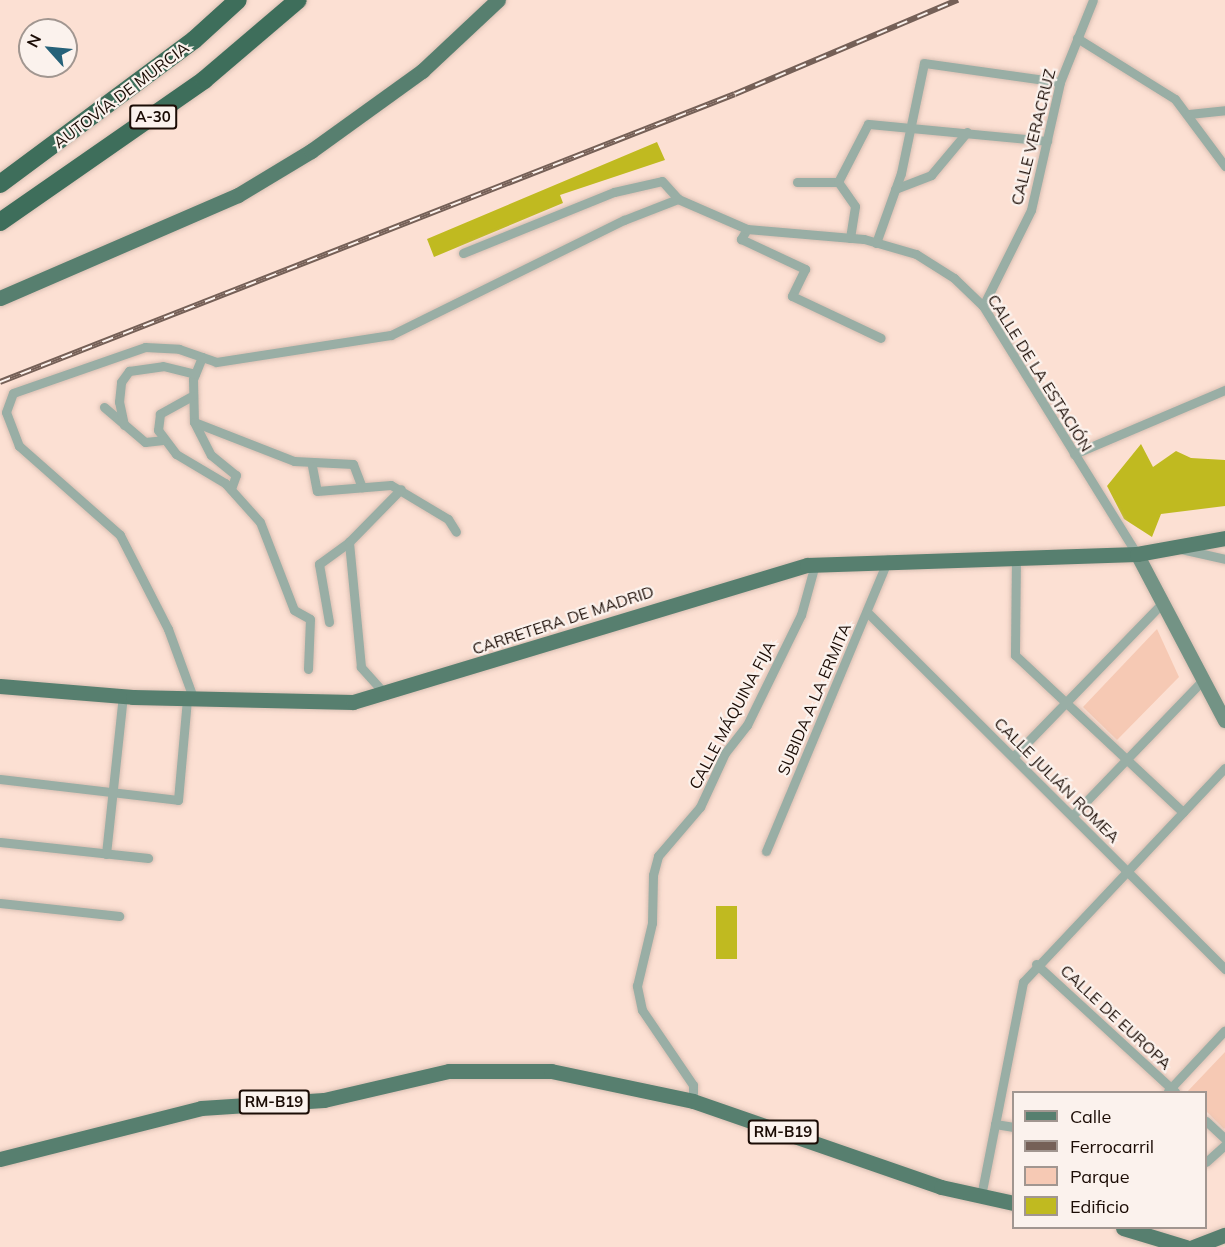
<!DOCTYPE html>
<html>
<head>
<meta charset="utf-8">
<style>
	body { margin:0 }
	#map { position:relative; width:1225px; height:1247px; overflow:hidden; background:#fce0d3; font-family:Mulish,sans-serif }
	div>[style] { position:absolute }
	.green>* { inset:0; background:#f6c9b4 }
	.building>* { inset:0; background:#c0ba20; transform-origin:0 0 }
	.roads { filter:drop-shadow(0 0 2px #d8beb2) drop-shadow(0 0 2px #d8beb2) }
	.street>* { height:9px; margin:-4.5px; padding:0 4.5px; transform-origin:4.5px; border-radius:4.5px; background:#99aea5 }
	.secondary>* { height:14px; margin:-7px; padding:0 7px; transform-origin:7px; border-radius:7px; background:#739385 }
	.primary>* { height:15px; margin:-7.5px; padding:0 7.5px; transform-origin:7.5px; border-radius:7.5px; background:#577f6f }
	.highway>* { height:18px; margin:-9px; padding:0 9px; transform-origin:9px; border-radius:9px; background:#3e6e5b }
	.rail>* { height:6px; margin-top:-3px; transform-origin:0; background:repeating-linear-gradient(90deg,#fbf2ed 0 11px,#756057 0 22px); box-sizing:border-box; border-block:2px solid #756057 }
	span { translate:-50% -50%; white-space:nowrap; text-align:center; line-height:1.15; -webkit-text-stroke:4.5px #fbf2ed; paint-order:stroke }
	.shield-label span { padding:2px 4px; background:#fbf2ed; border:2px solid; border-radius:4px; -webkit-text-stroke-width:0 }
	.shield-label { font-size:15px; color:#1b0c05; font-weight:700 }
	.street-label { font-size:16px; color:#1b0c05 }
	.legend { position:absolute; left:1012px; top:1091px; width:195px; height:138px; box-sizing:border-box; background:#fbf2ed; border:2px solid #a19690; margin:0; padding:8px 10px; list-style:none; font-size:18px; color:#1b0c05 }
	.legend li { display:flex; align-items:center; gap:12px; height:30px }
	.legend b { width:30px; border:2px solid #a19690 }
	.north { position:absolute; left:18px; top:18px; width:60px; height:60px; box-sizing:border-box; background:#fbf2ed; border:2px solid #a19690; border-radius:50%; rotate:297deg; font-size:16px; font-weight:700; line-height:24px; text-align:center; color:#1b0c05 }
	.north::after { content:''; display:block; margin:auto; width:21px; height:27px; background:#256179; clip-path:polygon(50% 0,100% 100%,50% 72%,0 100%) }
</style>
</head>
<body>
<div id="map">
	<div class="green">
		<i style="clip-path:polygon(1157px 629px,1179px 677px,1117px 740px,1083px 707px)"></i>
		<i style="clip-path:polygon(1225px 1052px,1225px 1128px,1224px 1129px,1206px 1111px,1206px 1092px,1187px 1092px)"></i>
	</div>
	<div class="building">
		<i style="clip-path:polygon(657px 142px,665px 160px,560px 195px,563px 203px,434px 257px,427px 239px)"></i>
		<i style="clip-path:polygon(1141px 444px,1153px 467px,1176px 451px,1191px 458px,1225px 460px,1225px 506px,1161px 514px,1152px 537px,1124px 519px,1107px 486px)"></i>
		<i style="left:716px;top:906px;width:21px;height:53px"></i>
	</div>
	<div class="roads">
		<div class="street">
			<i style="left:1077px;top:38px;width:115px;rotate:31.9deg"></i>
			<i style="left:1175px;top:99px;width:84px;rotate:53.3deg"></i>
			<i style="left:1189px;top:114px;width:36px;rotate:-6deg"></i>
			<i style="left:797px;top:182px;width:41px"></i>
			<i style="left:895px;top:189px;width:39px;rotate:-21deg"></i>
			<i style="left:931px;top:175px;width:56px;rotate:-50.1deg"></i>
			<i style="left:747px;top:229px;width:12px;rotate:121deg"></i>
			<i style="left:741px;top:239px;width:71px;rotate:25.1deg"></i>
			<i style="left:805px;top:269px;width:30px;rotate:116deg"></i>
			<i style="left:792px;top:296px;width:98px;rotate:25.3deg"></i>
			<i style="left:850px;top:238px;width:32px;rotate:-81deg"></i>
			<i style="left:855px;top:206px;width:29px;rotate:-125deg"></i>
			<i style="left:838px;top:182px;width:65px;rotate:-62.7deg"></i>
			<i style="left:868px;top:124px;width:180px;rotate:5.4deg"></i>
			<i style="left:876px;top:243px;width:74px;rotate:-70.3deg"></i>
			<i style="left:901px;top:173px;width:112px;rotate:-78.2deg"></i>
			<i style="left:924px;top:63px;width:137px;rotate:8deg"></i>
			<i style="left:463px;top:253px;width:163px;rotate:-22deg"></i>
			<i style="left:614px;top:192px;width:49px;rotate:-12.9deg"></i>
			<i style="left:662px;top:181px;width:24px;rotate:48deg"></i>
			<i style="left:678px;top:199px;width:75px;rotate:23.5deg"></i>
			<i style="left:747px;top:229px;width:117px;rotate:4.9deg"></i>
			<i style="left:864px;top:239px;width:54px;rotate:16.1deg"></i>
			<i style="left:916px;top:254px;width:45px;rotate:32.3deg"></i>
			<i style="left:954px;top:278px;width:40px;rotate:44deg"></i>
			<i style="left:983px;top:306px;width:292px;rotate:58.2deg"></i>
			<i style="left:983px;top:306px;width:107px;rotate:-63.4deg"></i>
			<i style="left:1031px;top:210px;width:131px;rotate:-77.2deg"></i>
			<i style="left:1060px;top:82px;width:88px;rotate:-68.1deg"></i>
			<i style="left:202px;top:357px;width:24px;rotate:112deg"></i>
			<i style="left:193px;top:379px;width:43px;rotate:88.7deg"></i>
			<i style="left:194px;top:422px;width:37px;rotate:63deg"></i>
			<i style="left:211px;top:455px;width:32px;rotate:39deg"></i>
			<i style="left:236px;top:475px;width:15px;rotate:110deg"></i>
			<i style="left:192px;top:396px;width:37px;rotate:151deg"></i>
			<i style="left:160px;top:414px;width:16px;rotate:97deg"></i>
			<i style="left:158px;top:430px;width:30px;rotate:53deg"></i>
			<i style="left:176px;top:454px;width:57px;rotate:30.6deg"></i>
			<i style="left:225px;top:483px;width:52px;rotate:48.1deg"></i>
			<i style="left:260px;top:522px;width:94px;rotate:68.9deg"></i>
			<i style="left:294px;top:610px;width:18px;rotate:29deg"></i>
			<i style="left:310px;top:619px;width:50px;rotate:92.3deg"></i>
			<i style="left:104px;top:407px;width:54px;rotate:40.5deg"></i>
			<i style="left:145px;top:442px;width:18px;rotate:-6deg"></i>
			<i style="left:194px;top:422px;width:107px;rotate:21.3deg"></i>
			<i style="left:294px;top:461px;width:59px;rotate:2.9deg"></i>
			<i style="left:353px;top:464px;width:25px;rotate:69deg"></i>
			<i style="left:124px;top:425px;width:24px;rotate:-102deg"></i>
			<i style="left:119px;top:402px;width:20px;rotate:-84deg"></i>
			<i style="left:121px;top:382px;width:14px;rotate:-54deg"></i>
			<i style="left:129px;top:371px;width:34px;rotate:-8deg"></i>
			<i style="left:163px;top:366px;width:33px;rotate:14deg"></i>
			<i style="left:1074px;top:454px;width:164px;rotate:-23deg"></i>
			<i style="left:312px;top:466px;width:25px;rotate:79deg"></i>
			<i style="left:317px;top:491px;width:74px;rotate:-4.6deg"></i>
			<i style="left:391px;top:485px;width:66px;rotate:30.8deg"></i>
			<i style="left:448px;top:519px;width:15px;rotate:58deg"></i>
			<i style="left:1181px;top:549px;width:45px;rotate:12.8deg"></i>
			<i style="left:1016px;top:556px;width:99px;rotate:90.6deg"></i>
			<i style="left:1015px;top:655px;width:230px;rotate:43.1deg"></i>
			<i style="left:867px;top:612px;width:506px;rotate:44.92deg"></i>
			<i style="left:329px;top:622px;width:59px;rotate:-99.8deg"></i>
			<i style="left:319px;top:564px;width:37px;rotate:-36deg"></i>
			<i style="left:386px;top:695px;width:38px;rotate:-132deg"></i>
			<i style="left:361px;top:667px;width:126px;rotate:-95.5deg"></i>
			<i style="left:349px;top:542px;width:74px;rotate:-45.5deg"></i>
			<i style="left:194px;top:700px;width:76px;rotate:-110.1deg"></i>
			<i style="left:168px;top:629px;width:106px;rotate:-117.1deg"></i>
			<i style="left:120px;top:535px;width:135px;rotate:-138.6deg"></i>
			<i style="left:19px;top:446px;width:36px;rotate:-111deg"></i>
			<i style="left:6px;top:412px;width:20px;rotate:-70deg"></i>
			<i style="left:13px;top:393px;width:140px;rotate:-19.2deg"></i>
			<i style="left:145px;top:347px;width:34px;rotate:3deg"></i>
			<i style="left:179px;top:349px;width:39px;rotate:19deg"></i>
			<i style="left:216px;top:362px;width:177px;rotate:-8.8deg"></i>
			<i style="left:391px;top:335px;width:260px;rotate:-26.3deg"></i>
			<i style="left:624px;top:220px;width:58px;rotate:-21.3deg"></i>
			<i style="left:1013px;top:757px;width:214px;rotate:-45.9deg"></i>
			<i style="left:0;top:779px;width:179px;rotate:6.7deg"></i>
			<i style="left:178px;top:800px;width:101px;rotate:-84.9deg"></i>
			<i style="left:1072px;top:816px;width:189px;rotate:-46.1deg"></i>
			<i style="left:0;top:842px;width:149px;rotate:6.2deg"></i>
			<i style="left:766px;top:851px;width:316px;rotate:-67.3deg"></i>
			<i style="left:106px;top:854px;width:159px;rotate:-83.9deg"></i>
			<i style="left:0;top:903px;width:120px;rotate:6.2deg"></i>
			<i style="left:1036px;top:964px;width:189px;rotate:42.6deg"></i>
			<i style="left:1168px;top:1091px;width:83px;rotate:-46.9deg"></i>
			<i style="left:693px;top:1101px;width:16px;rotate:-90deg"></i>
			<i style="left:693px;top:1085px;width:91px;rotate:-124.2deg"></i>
			<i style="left:642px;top:1010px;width:25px;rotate:-102deg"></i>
			<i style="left:637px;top:986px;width:65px;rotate:-76.6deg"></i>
			<i style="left:652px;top:923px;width:48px;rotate:-88.8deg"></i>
			<i style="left:653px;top:875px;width:20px;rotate:-75deg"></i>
			<i style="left:658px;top:856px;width:65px;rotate:-49.4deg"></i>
			<i style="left:700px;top:807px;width:60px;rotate:-65.2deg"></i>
			<i style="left:725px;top:753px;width:36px;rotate:-52deg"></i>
			<i style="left:747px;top:725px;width:123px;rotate:-63.9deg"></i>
			<i style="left:801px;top:615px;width:53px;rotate:-74.6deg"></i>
			<i style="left:1206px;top:1121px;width:26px;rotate:43deg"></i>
			<i style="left:995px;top:1124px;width:19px;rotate:9deg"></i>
			<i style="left:1206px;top:1162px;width:25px;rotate:-42deg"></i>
			<i style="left:981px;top:1196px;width:218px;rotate:-78.9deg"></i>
			<i style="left:1023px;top:982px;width:294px;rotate:-46.7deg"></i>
		</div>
		<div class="secondary">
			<i style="left:1137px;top:554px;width:189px;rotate:62.2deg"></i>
		</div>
		<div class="primary">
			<i style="left:0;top:298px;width:259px;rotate:-23.4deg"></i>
			<i style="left:238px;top:195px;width:85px;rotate:-31.1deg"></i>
			<i style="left:311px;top:151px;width:137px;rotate:-35.8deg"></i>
			<i style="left:422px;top:71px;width:104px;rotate:-43.1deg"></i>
			<i style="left:0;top:686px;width:133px;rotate:4.7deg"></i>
			<i style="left:133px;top:697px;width:220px;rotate:1.3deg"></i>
			<i style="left:353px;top:702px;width:474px;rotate:-16.8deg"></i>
			<i style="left:807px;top:565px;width:330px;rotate:-1.9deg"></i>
			<i style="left:1137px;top:554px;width:89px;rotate:-10.3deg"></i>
			<i style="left:0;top:1159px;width:207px;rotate:-14.2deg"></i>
			<i style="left:201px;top:1108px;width:123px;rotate:-3.7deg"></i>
			<i style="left:324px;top:1100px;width:128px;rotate:-13.1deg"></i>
			<i style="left:449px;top:1071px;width:102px"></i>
			<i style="left:551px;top:1071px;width:145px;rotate:11.9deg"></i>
			<i style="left:693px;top:1101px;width:262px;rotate:19.1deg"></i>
			<i style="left:941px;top:1187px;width:75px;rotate:12.4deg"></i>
			<i style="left:1123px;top:1228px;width:66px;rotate:16.8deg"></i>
			<i style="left:1193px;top:1247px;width:34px;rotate:-21deg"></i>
		</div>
		<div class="highway">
			<i style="left:0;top:184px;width:242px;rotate:-36.6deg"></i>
			<i style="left:194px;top:40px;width:59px;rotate:-42.3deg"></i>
			<i style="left:0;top:222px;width:249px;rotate:-34.8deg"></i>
			<i style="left:204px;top:80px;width:123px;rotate:-40.4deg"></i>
		</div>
	</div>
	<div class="rail">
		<i style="left:0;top:382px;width:789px;rotate:-21.4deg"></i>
		<i style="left:735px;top:94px;width:242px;rotate:-22.9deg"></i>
	</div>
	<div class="shield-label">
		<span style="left:153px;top:117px">A-30</span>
		<span style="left:274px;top:1102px">RM-B19</span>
		<span style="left:783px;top:1132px">RM-B19</span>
	</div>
	<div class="street-label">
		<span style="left:121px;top:95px;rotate:-37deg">AUTOVÍA DE MURCIA</span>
		<span style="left:1033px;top:137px;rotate:-76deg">CALLE VERACRUZ</span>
		<span style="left:1040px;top:373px;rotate:58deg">CALLE DE LA ESTACIÓN</span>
		<span style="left:563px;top:620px;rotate:-18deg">CARRETERA DE MADRID</span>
		<span style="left:814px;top:699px;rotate:-67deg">SUBIDA A LA ERMITA</span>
		<span style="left:732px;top:715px;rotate:-62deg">CALLE MÁQUINA FIJA</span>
		<span style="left:1057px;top:780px;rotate:45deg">CALLE JULIÁN ROMEA</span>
		<span style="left:1116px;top:1017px;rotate:43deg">CALLE DE EUROPA</span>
	</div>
	<ul class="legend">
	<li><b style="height:8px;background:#577f6f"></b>Calle</li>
	<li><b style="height:8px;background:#756057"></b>Ferrocarril</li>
	<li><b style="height:16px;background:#f6c9b4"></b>Parque</li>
	<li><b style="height:16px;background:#c0ba20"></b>Edificio</li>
	</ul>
	<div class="north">N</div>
</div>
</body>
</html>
